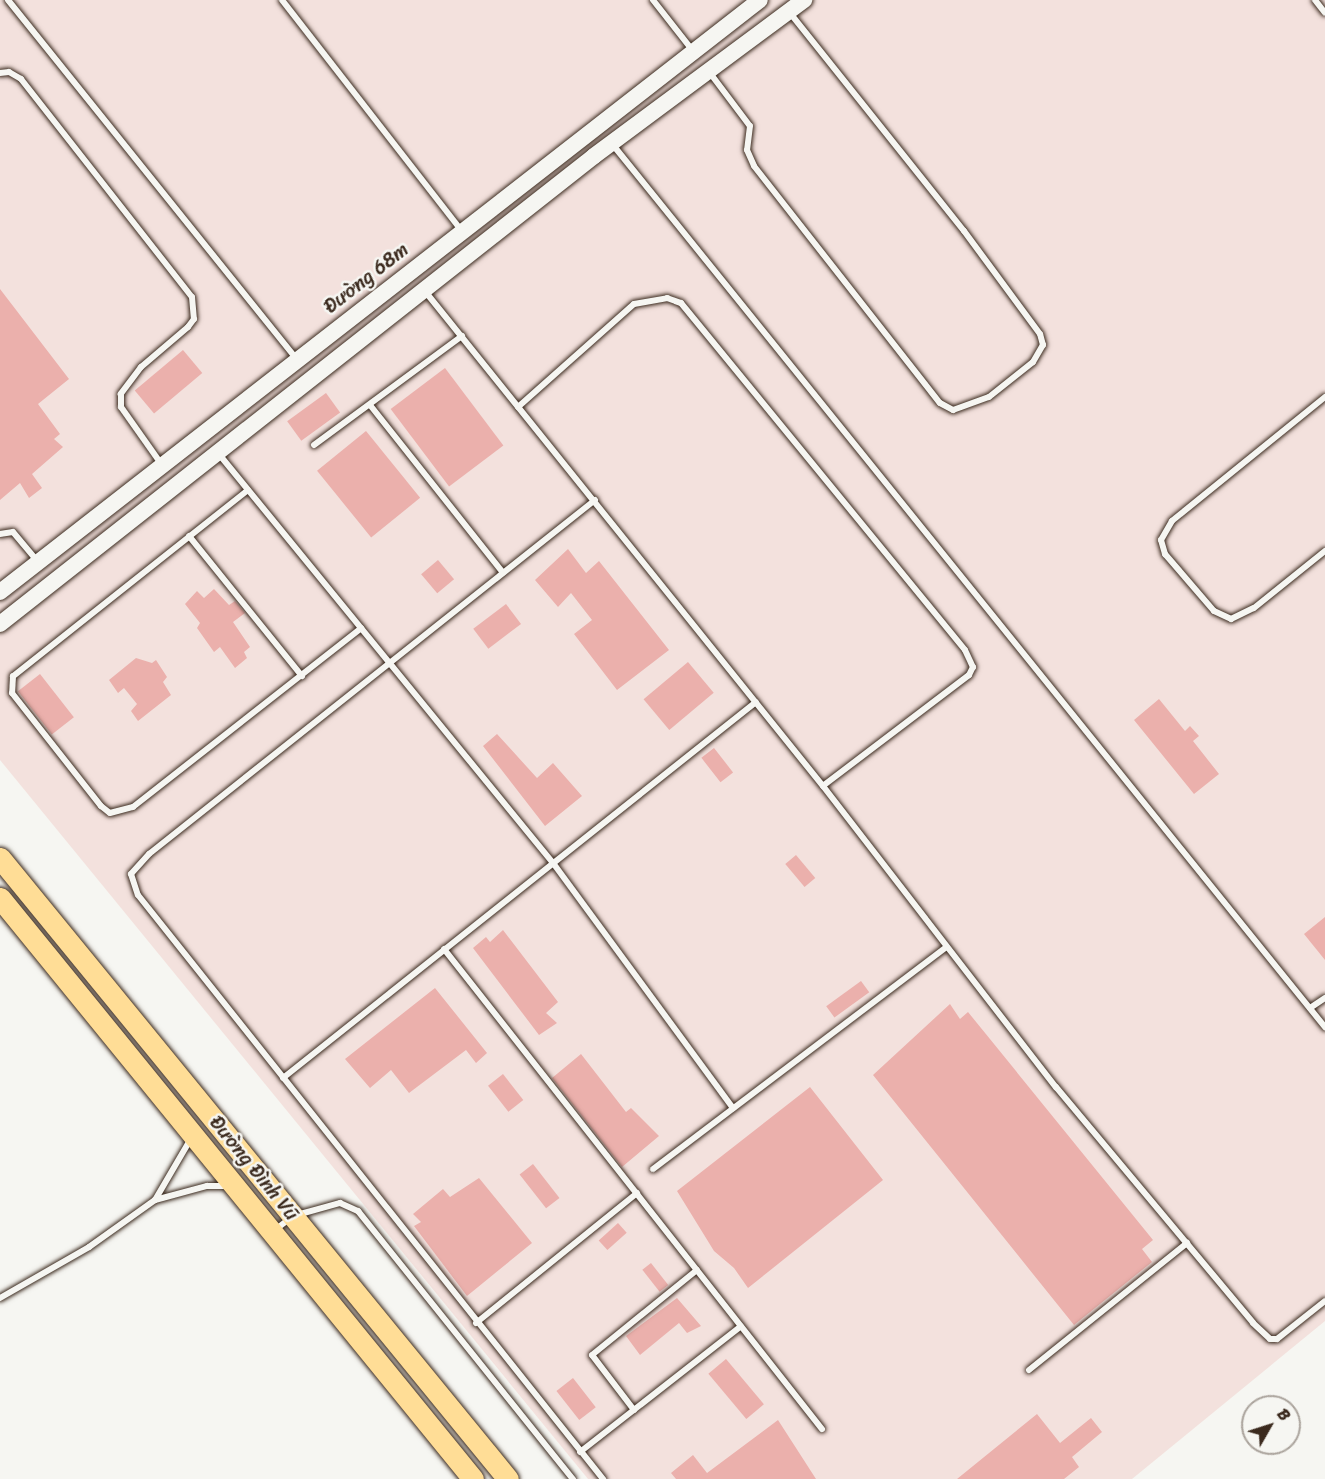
<!DOCTYPE html>
<html>
<head>
<meta charset="utf-8">
<style>
	body { margin:0 }
	#map { position:relative; width:1325px; height:1479px; overflow:hidden; background:#f6f6f2; font-family:Sriracha,sans-serif }
	div>[style] { position:absolute }
	.built>* { inset:0; background:#f3e1dd }
	.building>* { inset:0; background:#ebb0ac; transform-origin:0 0 }
	.roads { filter:drop-shadow(0 0 2px #3b2a1e) drop-shadow(0 0 2px #3b2a1e) }
	.lane>* { height:6px; margin:-3px; padding:0 3px; transform-origin:3px; border-radius:3px; background:#f6f6f2 }
	.secondary>* { height:16px; margin:-8px; padding:0 8px; transform-origin:8px; border-radius:8px; background:#f6f6f2 }
	.highway>* { height:21px; margin:-10.5px; padding:0 10.5px; transform-origin:10.5px; border-radius:10.5px; background:#ffdd96 }
	span { translate:-50% -50%; white-space:nowrap; text-align:center; line-height:1.15; -webkit-text-stroke:5px #f6f6f2; paint-order:stroke }
	.street-label { font-size:20px; color:#3b2a1e }
	.north { position:absolute; left:1241px; top:1395px; width:60px; height:60px; box-sizing:border-box; background:#f6f6f2; border:2px solid #aba49d; border-radius:50%; rotate:51deg; font-size:16px; font-weight:700; line-height:24px; text-align:center; color:#3b2a1e }
	.north::after { content:''; display:block; margin:auto; width:21px; height:27px; background:#3b2a1e; clip-path:polygon(50% 0,100% 100%,50% 72%,0 100%) }
</style>
</head>
<body>
<div id="map">
	<div class="built">
		<i style="clip-path:polygon(0 0,1325px 0,1325px 1321px,1132px 1479px,588px 1479px,0 760px)"></i>
	</div>
	<div class="building">
		<i style="clip-path:polygon(0 289px,69px 379px,38px 404px,60px 434px,54px 439px,63px 447px,32px 474px,42px 488px,29px 498px,20px 483px,0 500px)"></i>
		<i style="left:183px;top:350px;width:30px;height:63px;rotate:50deg"></i>
		<i style="left:445px;top:368px;width:97px;height:68px;rotate:53deg"></i>
		<i style="left:326px;top:393px;width:24px;height:48px;rotate:54deg"></i>
		<i style="left:366px;top:431px;width:86px;height:63px;rotate:51deg"></i>
		<i style="clip-path:polygon(568px 549px,586px 573px,599px 561px,669px 650px,617px 690px,574px 634px,592px 620px,571px 593px,558px 607px,535px 580px)"></i>
		<i style="left:438px;top:560px;width:25px;height:22px;rotate:50deg"></i>
		<i style="clip-path:polygon(214px 589px,229px 605px,235px 601px,245px 613px,233px 622px,250px 647px,244px 652px,247px 658px,235px 668px,220px 647px,214px 652px,197px 628px,200px 623px,185px 604px,197px 591px,204px 598px)"></i>
		<i style="left:506px;top:604px;width:25px;height:41px;rotate:53deg"></i>
		<i style="clip-path:polygon(136px 658px,152px 663px,156px 660px,167px 677px,163px 682px,171px 695px,138px 721px,131px 711px,137px 704px,124px 688px,118px 693px,109px 680px)"></i>
		<i style="left:688px;top:662px;width:40px;height:58px;rotate:50deg"></i>
		<i style="left:40px;top:674px;width:55px;height:28px;rotate:52deg"></i>
		<i style="clip-path:polygon(1159px 699px,1185px 731px,1190px 726px,1199px 736px,1193px 741px,1219px 774px,1194px 794px,1134px 720px)"></i>
		<i style="clip-path:polygon(497px 734px,537px 778px,553px 763px,582px 796px,545px 826px,483px 746px)"></i>
		<i style="left:714px;top:748px;width:31px;height:16px;rotate:52deg"></i>
		<i style="left:796px;top:855px;width:30px;height:14px;rotate:50deg"></i>
		<i style="clip-path:polygon(1325px 917px,1325px 960px,1304px 934px)"></i>
		<i style="clip-path:polygon(503px 930px,558px 1002px,546px 1013px,557px 1023px,539px 1035px,473px 948px,486px 937px,490px 942px)"></i>
		<i style="left:861px;top:981px;width:14px;height:43px;rotate:54deg"></i>
		<i style="clip-path:polygon(435px 988px,487px 1053px,476px 1063px,466px 1050px,409px 1093px,391px 1070px,370px 1088px,345px 1059px)"></i>
		<i style="clip-path:polygon(950px 1004px,960px 1019px,968px 1012px,1153px 1240px,1142px 1249px,1152px 1262px,1074px 1325px,873px 1075px)"></i>
		<i style="clip-path:polygon(581px 1054px,626px 1112px,631px 1108px,659px 1136px,622px 1167px,552px 1078px)"></i>
		<i style="left:503px;top:1074px;width:33px;height:19px;rotate:52deg"></i>
		<i style="clip-path:polygon(810px 1087px,883px 1180px,748px 1288px,734px 1268px,714px 1251px,677px 1191px)"></i>
		<i style="left:533px;top:1164px;width:43px;height:17px;rotate:52deg"></i>
		<i style="clip-path:polygon(479px 1178px,532px 1243px,467px 1296px,414px 1226px,421px 1222px,413px 1214px,443px 1189px,450px 1197px)"></i>
		<i style="left:618px;top:1223px;width:13px;height:26px;rotate:48deg"></i>
		<i style="left:651px;top:1263px;width:28px;height:11px;rotate:52deg"></i>
		<i style="clip-path:polygon(677px 1298px,701px 1326px,687px 1333px,679px 1323px,640px 1355px,626px 1336px)"></i>
		<i style="left:726px;top:1359px;width:59px;height:23px;rotate:50deg"></i>
		<i style="left:573px;top:1378px;width:37px;height:21px;rotate:52deg"></i>
		<i style="clip-path:polygon(1037px 1414px,1060px 1443px,1091px 1418px,1102px 1432px,1072px 1457px,1079px 1467px,1064px 1479px,957px 1479px)"></i>
		<i style="clip-path:polygon(778px 1420px,816px 1479px,676px 1479px,671px 1473px,693px 1455px,707px 1473px)"></i>
	</div>
	<div class="roads">
		<div class="lane">
			<i style="left:8px;top:0;width:461px;rotate:51.2deg"></i>
			<i style="left:282px;top:0;width:291px;rotate:52.1deg"></i>
			<i style="left:653px;top:0;width:65px;rotate:51.9deg"></i>
			<i style="left:1315px;top:0;width:16px;rotate:52deg"></i>
			<i style="left:0;top:73px;width:9px;rotate:-6deg"></i>
			<i style="left:9px;top:72px;width:14px;rotate:30deg"></i>
			<i style="left:21px;top:79px;width:277px;rotate:51.9deg"></i>
			<i style="left:192px;top:297px;width:22px;rotate:85deg"></i>
			<i style="left:194px;top:319px;width:10px;rotate:127deg"></i>
			<i style="left:188px;top:327px;width:62px;rotate:139.6deg"></i>
			<i style="left:141px;top:367px;width:34px;rotate:127deg"></i>
			<i style="left:121px;top:394px;width:13px;rotate:90deg"></i>
			<i style="left:121px;top:407px;width:71px;rotate:54.7deg"></i>
			<i style="left:710px;top:73px;width:66px;rotate:53deg"></i>
			<i style="left:750px;top:126px;width:24px;rotate:97deg"></i>
			<i style="left:747px;top:150px;width:17px;rotate:66deg"></i>
			<i style="left:754px;top:166px;width:301px;rotate:51.9deg"></i>
			<i style="left:940px;top:403px;width:15px;rotate:28deg"></i>
			<i style="left:953px;top:410px;width:38px;rotate:-20deg"></i>
			<i style="left:989px;top:397px;width:56px;rotate:-38.5deg"></i>
			<i style="left:1033px;top:362px;width:20px;rotate:-60deg"></i>
			<i style="left:1043px;top:345px;width:11px;rotate:-105deg"></i>
			<i style="left:1040px;top:334px;width:128px;rotate:-126.4deg"></i>
			<i style="left:964px;top:231px;width:280px;rotate:-128.6deg"></i>
			<i style="left:613px;top:145px;width:1134px;rotate:51.09deg"></i>
			<i style="left:424px;top:290px;width:637px;rotate:51.19deg"></i>
			<i style="left:823px;top:786px;width:381px;rotate:52.3deg"></i>
			<i style="left:1056px;top:1087px;width:307px;rotate:50.1deg"></i>
			<i style="left:1253px;top:1323px;width:23px;rotate:43deg"></i>
			<i style="left:1270px;top:1339px;width:7px"></i>
			<i style="left:1277px;top:1339px;width:61px;rotate:-38.4deg"></i>
			<i style="left:1325px;top:397px;width:197px;rotate:141deg"></i>
			<i style="left:1172px;top:521px;width:22px;rotate:120deg"></i>
			<i style="left:1161px;top:540px;width:15px;rotate:74deg"></i>
			<i style="left:1165px;top:554px;width:75px;rotate:49.3deg"></i>
			<i style="left:1214px;top:611px;width:19px;rotate:25deg"></i>
			<i style="left:1231px;top:619px;width:25px;rotate:-26deg"></i>
			<i style="left:1254px;top:608px;width:91px;rotate:-38.8deg"></i>
			<i style="left:370px;top:405px;width:214px;rotate:51.6deg"></i>
			<i style="left:518px;top:407px;width:155px;rotate:-41.6deg"></i>
			<i style="left:634px;top:304px;width:34px;rotate:-10deg"></i>
			<i style="left:667px;top:298px;width:15px;rotate:20deg"></i>
			<i style="left:681px;top:303px;width:448px;rotate:50.7deg"></i>
			<i style="left:965px;top:650px;width:19px;rotate:65deg"></i>
			<i style="left:973px;top:667px;width:9px;rotate:117deg"></i>
			<i style="left:969px;top:675px;width:183px;rotate:142.8deg"></i>
			<i style="left:314px;top:445px;width:184px;rotate:-36.4deg"></i>
			<i style="left:218px;top:453px;width:529px;rotate:50.75deg"></i>
			<i style="left:553px;top:863px;width:304px;rotate:53.7deg"></i>
			<i style="left:248px;top:490px;width:300px;rotate:141.6deg"></i>
			<i style="left:13px;top:676px;width:17px;rotate:93deg"></i>
			<i style="left:12px;top:693px;width:144px;rotate:51.8deg"></i>
			<i style="left:101px;top:806px;width:11px;rotate:38deg"></i>
			<i style="left:110px;top:813px;width:24px;rotate:-15deg"></i>
			<i style="left:133px;top:807px;width:290px;rotate:-38.1deg"></i>
			<i style="left:595px;top:500px;width:569px;rotate:141.56deg"></i>
			<i style="left:149px;top:854px;width:27px;rotate:132deg"></i>
			<i style="left:131px;top:874px;width:22px;rotate:72deg"></i>
			<i style="left:138px;top:895px;width:747px;rotate:51.47deg"></i>
			<i style="left:0;top:534px;width:13px;rotate:-9deg"></i>
			<i style="left:13px;top:532px;width:39px;rotate:50deg"></i>
			<i style="left:189px;top:536px;width:180px;rotate:51.1deg"></i>
			<i style="left:444px;top:949px;width:611px;rotate:51.78deg"></i>
			<i style="left:1310px;top:1008px;width:18px;rotate:-34deg"></i>
			<i style="left:283px;top:1078px;width:604px;rotate:-38.48deg"></i>
			<i style="left:653px;top:1169px;width:368px;rotate:-37.1deg"></i>
			<i style="left:155px;top:1200px;width:54px;rotate:-15.1deg"></i>
			<i style="left:207px;top:1186px;width:21px"></i>
			<i style="left:275px;top:1230px;width:23px;rotate:-38deg"></i>
			<i style="left:293px;top:1216px;width:49px;rotate:-15.5deg"></i>
			<i style="left:340px;top:1203px;width:20px;rotate:24deg"></i>
			<i style="left:358px;top:1211px;width:344px;rotate:51.3deg"></i>
			<i style="left:0;top:1298px;width:103px;rotate:-29.8deg"></i>
			<i style="left:89px;top:1247px;width:81px;rotate:-35.5deg"></i>
			<i style="left:155px;top:1200px;width:69px;rotate:-59.7deg"></i>
			<i style="left:476px;top:1323px;width:207px;rotate:-38.9deg"></i>
			<i style="left:1029px;top:1370px;width:203px;rotate:-38.8deg"></i>
			<i style="left:634px;top:1410px;width:69px;rotate:-127.4deg"></i>
			<i style="left:592px;top:1355px;width:135px;rotate:-39deg"></i>
			<i style="left:580px;top:1452px;width:204px;rotate:-38deg"></i>
		</div>
		<div class="secondary">
			<i style="left:0;top:592px;width:963px;rotate:-37.92deg"></i>
			<i style="left:0;top:624px;width:756px;rotate:-38.23deg"></i>
			<i style="left:594px;top:156px;width:262px;rotate:-36.6deg"></i>
		</div>
		<div class="highway">
			<i style="left:0;top:858px;width:802px;rotate:50.72deg"></i>
			<i style="left:0;top:898px;width:749px;rotate:50.85deg"></i>
		</div>
	</div>
	<div class="street-label">
		<span style="left:366px;top:278px;rotate:-38deg">Đường 68m</span>
		<span style="left:254px;top:1168px;rotate:51deg">Đường Đình Vũ</span>
	</div>
	<div class="north">B</div>
</div>
</body>
</html>
